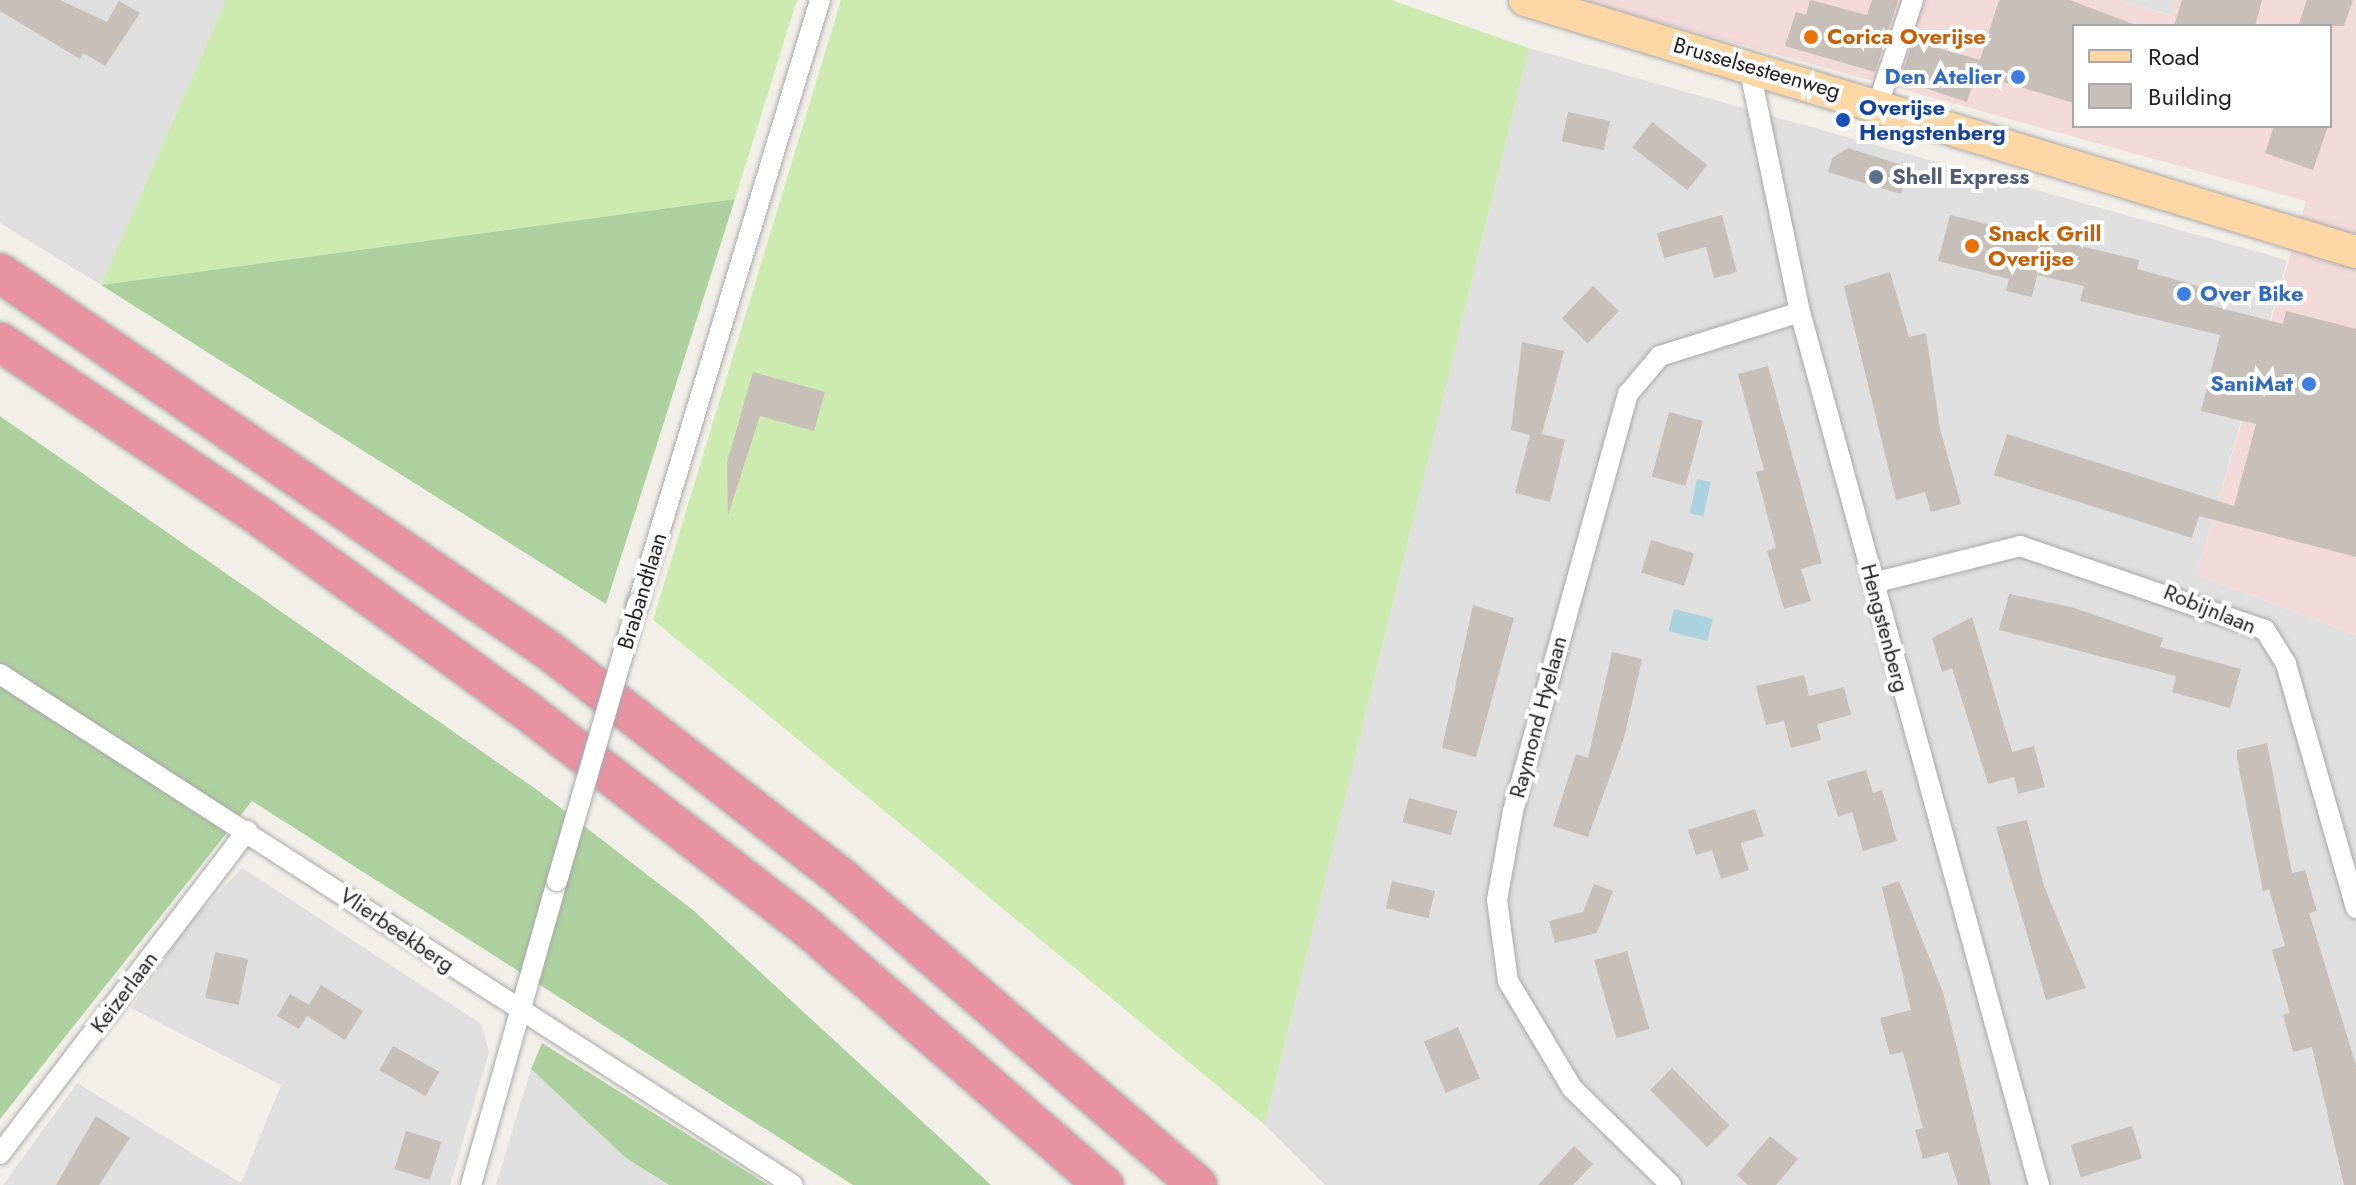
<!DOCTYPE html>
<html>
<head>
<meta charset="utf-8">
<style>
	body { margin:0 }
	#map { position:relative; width:2356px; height:1185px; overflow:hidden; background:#f2efe9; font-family:Jost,sans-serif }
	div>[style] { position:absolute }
	.residential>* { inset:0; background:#e0dfdf }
	.commercial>* { inset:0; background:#f2dad9 }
	.grass>* { inset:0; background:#cdebb0 }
	.forest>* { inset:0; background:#add19e }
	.water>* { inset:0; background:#aad3df; transform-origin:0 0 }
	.building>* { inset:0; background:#c7bfb8; transform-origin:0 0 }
	.roads { filter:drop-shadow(0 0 2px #a9a9a9) drop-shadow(0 0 2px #a9a9a9) }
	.minor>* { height:20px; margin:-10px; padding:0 10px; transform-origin:10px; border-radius:10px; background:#fff }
	.primary>* { height:32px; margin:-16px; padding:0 16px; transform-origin:16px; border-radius:16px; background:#fcd6a4 }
	.motorway>* { height:38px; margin:-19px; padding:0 19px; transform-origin:19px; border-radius:19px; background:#e892a2 }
	.bridges { filter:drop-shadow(0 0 2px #a9a9a9) drop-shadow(0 0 2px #a9a9a9) }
	.minor-bridge>* { height:20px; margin:-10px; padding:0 10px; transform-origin:10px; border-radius:10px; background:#fff }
	.dots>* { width:22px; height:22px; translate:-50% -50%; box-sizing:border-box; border:4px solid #fff; border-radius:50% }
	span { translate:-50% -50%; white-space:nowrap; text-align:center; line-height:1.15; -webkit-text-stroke:8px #fff; paint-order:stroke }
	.food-label { font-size:22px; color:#c56008; font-weight:700 }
	.left { translate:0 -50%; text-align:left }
	.street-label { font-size:22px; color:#222 }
	.shop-label { font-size:22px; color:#366cbe; font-weight:700 }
	.right { translate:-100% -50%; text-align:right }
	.transit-label { font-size:22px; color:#164399; font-weight:700 }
	.service-label { font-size:22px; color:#4e5e75; font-weight:700 }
	.legend { position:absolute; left:2072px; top:24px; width:260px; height:104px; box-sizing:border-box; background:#fff; border:2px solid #a7a7a7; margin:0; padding:10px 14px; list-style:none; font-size:24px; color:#222 }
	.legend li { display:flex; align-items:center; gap:16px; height:40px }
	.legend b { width:40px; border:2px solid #a7a7a7 }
</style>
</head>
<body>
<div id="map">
	<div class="residential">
		<i style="clip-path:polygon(0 0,226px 0,101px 285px,0 223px)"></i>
		<i style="clip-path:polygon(2119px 0,2175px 0,2171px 15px)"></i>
		<i style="clip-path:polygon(1529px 48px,2287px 260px,2197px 575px,2356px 635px,2356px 1185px,1325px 1185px,1265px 1125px)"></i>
		<i style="clip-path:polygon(242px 868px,481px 1024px,489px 1052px,450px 1185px,3px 1185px,77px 1083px,241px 1183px,281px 1085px,131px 1008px,191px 921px)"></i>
		<i style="clip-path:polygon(531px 1069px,626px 1158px,669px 1185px,496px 1185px)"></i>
	</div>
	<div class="commercial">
		<i style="clip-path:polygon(evenodd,1580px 0,2119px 0,2170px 15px,2175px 0,2356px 0,2356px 635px,2197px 575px,2306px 201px,1580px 0,2074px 26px,2330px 26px,2330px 126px,2074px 126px,2074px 26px)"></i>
	</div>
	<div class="grass">
		<i style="clip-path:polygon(226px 0,797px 0,735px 199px,101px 285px)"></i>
		<i style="clip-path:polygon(841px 0,1391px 0,1529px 48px,1265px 1125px,653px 620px)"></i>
	</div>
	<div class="forest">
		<i style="clip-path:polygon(735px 199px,606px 604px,101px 285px)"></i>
		<i style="clip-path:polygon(0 416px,540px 792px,693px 910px,991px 1185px,853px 1185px,252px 801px,0 1119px)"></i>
		<i style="clip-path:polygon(542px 1043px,768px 1185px,669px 1185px,626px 1158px,531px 1069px)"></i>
	</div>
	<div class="water">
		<i style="left:1697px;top:479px;width:14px;height:35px;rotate:12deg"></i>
		<i style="left:1674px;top:609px;width:40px;height:23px;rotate:14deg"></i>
	</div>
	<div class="building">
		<i style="clip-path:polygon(0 0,60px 0,107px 22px,119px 1px,140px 13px,105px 66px,83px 53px,80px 59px,0 11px)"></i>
		<i style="clip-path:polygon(1810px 0,1867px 15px,1872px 0,1898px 0,1875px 72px,1785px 46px,1796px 12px,1806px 15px)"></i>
		<i style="clip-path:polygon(1999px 0,2070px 0,2138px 26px,2074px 26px,2074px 103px,1976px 74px,1980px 61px,1967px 102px,1900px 80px,1913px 41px,1980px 60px)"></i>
		<i style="clip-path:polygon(2182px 0,2262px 0,2255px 26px,2174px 26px)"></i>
		<i style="clip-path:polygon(2307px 0,2353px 0,2344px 26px,2298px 26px)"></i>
		<i style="left:1568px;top:112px;width:43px;height:30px;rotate:12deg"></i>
		<i style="left:1652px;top:122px;width:70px;height:32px;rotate:38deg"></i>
		<i style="clip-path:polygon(2274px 126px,2328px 126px,2313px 170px,2265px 153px)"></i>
		<i style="clip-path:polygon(1848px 148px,1908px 167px,1901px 194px,1828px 172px,1832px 158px)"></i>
		<i style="clip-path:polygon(1722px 215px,1737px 272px,1714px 278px,1706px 247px,1664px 258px,1657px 233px)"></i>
		<i style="clip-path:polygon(1950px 215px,2139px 260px,2137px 269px,2213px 290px,2209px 305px,2283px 324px,2286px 311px,2356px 329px,2356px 557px,2199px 516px,2192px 538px,1994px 475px,2007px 434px,2234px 506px,2256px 424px,2201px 411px,2220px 335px,2080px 301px,2084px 286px,2037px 275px,2032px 297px,2006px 291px,2009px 279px,1938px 261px)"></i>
		<i style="clip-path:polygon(1890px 272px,1909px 337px,1926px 333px,1940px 429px,1961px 504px,1931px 512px,1925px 492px,1896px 500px,1844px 286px)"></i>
		<i style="left:1593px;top:286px;width:36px;height:45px;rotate:44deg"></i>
		<i style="clip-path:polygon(1522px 342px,1564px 351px,1542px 434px,1565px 440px,1550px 502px,1515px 493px,1530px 435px,1511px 430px)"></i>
		<i style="clip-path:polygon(1768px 366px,1822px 563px,1801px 569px,1811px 601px,1784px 609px,1767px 551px,1776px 548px,1756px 472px,1764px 470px,1738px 374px)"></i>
		<i style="clip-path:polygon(753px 372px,825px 392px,814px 431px,760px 416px,728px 515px,727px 463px)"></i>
		<i style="left:1669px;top:412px;width:35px;height:67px;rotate:15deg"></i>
		<i style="left:1651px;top:540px;width:45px;height:34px;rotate:17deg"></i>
		<i style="clip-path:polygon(2009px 594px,2071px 607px,2163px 638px,2160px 647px,2241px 669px,2230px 708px,2172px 692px,2176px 676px,1999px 630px)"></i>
		<i style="clip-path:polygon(1473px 605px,1514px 618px,1476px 757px,1442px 748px)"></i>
		<i style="clip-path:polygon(1972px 617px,2012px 752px,2034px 746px,2045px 787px,2018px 794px,2014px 777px,1988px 784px,1952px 668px,1942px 672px,1932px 638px)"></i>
		<i style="clip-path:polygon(1612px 652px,1642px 659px,1624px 738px,1588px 837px,1553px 826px,1576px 754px,1588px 758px)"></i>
		<i style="clip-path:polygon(1804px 675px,1809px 696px,1844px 687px,1851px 715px,1817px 724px,1821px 740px,1791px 748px,1784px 721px,1766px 725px,1756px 686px)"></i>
		<i style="clip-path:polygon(2267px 743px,2292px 873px,2305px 870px,2317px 911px,2309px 913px,2356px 1065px,2356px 1185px,2344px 1185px,2312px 1047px,2293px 1052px,2283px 1015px,2290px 1013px,2272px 950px,2285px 946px,2269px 889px,2263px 891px,2237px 758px,2237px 750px)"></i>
		<i style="clip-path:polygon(1866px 770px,1873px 793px,1882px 790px,1897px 841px,1863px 851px,1852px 812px,1838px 817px,1827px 781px)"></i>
		<i style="left:1409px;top:798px;width:50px;height:25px;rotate:15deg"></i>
		<i style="clip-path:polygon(1755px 809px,1764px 836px,1741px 843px,1749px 870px,1721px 879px,1712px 850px,1696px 855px,1688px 830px)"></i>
		<i style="clip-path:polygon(2027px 820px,2044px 886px,2086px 988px,2046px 1000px,1996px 827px)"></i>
		<i style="left:1392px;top:881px;width:44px;height:28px;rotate:13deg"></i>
		<i style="clip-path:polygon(1899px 881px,1943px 992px,1991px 1185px,1958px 1185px,1948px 1152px,1923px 1159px,1915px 1130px,1923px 1128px,1903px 1052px,1890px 1055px,1880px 1018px,1911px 1010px,1882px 887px)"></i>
		<i style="clip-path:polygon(1594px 884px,1613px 891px,1597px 933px,1555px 943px,1549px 921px,1583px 912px)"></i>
		<i style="left:1627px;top:951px;width:81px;height:34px;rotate:74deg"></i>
		<i style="left:215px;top:952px;width:34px;height:47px;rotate:12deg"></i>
		<i style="clip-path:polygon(321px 985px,363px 1011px,345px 1040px,307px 1016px,299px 1029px,277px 1016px,290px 994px,309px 1005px)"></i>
		<i style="left:1458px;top:1027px;width:56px;height:37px;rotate:67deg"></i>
		<i style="left:393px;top:1046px;width:53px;height:28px;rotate:29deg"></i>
		<i style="left:1672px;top:1068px;width:81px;height:31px;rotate:45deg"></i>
		<i style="clip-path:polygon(96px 1116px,130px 1138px,99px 1185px,56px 1185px)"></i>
		<i style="left:2132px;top:1126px;width:34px;height:64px;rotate:73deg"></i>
		<i style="left:406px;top:1131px;width:37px;height:40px;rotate:17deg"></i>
		<i style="clip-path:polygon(1770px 1136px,1798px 1159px,1776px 1185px,1748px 1185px,1737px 1175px)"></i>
		<i style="clip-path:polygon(1574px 1146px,1593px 1164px,1573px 1185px,1538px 1185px)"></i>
	</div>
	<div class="roads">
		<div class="minor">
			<i style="left:1749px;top:66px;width:251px;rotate:78.3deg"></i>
			<i style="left:1800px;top:312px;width:905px;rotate:74.69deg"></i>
			<i style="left:1878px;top:104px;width:110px;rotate:-71.4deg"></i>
			<i style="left:1873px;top:583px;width:152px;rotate:-14.1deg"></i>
			<i style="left:2020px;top:546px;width:259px;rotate:18.9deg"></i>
			<i style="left:2265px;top:630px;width:40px;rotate:58deg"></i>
			<i style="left:2286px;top:664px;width:254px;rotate:74deg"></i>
			<i style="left:638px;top:603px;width:630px;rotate:-73.2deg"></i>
			<i style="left:0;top:674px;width:943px;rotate:32.8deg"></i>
			<i style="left:0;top:1154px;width:407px;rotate:-52.6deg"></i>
			<i style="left:471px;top:1185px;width:316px;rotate:-74.2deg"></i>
			<i style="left:1671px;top:1185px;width:139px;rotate:-135.6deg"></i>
			<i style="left:1572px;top:1088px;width:125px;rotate:-120.9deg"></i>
			<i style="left:1508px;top:981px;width:82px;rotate:-97.7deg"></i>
			<i style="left:1497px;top:900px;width:90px;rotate:-79.8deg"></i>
			<i style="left:1513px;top:811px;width:433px;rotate:-74.6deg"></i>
			<i style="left:1628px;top:394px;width:50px;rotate:-49.9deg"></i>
			<i style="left:1660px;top:356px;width:147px;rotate:-17.4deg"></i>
		</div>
		<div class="primary">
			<i style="left:1525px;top:0;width:868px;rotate:16.87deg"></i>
		</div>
		<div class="motorway">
			<i style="left:0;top:273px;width:665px;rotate:34.53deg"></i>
			<i style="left:548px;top:650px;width:375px;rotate:37.8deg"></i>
			<i style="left:844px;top:880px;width:467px;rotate:40.8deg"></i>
			<i style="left:0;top:342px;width:317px;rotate:33.9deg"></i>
			<i style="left:263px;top:519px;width:320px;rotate:36deg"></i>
			<i style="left:522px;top:707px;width:363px;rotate:37.7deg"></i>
			<i style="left:809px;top:929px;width:391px;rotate:41deg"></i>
		</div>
	</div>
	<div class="bridges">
		<div class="minor-bridge">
			<i style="left:557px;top:881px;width:290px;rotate:-73.8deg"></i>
		</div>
	</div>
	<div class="dots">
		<i style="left:1811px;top:37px;background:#e8710a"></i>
		<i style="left:2018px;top:77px;background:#3f7fe0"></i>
		<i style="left:1843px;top:120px;background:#1a4fb4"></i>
		<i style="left:1876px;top:177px;background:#5c6f8a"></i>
		<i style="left:1972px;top:246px;background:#e8710a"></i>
		<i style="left:2184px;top:294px;background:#3f7fe0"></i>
		<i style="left:2309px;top:384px;background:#3f7fe0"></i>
	</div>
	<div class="food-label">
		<span class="left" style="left:1827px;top:37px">Corica Overijse</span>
		<span class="left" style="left:1988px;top:246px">Snack Grill<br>Overijse</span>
	</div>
	<div class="street-label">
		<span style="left:1757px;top:68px;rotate:16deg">Brusselsesteenweg</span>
		<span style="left:642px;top:591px;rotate:-73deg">Brabandtlaan</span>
		<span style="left:2210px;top:609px;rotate:22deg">Robijnlaan</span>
		<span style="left:1885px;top:628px;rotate:75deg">Hengstenberg</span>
		<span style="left:1538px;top:717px;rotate:-75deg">Raymond Hyelaan</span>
		<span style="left:397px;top:930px;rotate:34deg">Vlierbeekberg</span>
		<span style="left:124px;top:992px;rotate:-53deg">Keizerlaan</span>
	</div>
	<div class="shop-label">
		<span class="right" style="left:2002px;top:77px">Den Atelier</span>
		<span class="left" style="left:2200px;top:294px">Over Bike</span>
		<span class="right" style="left:2293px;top:384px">SaniMat</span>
	</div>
	<div class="transit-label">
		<span class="left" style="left:1859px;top:120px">Overijse<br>Hengstenberg</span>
	</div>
	<div class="service-label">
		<span class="left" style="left:1892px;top:177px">Shell Express</span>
	</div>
	<ul class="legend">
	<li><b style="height:10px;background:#fcd6a4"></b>Road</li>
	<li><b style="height:22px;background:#c7bfb8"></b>Building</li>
	</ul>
</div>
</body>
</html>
